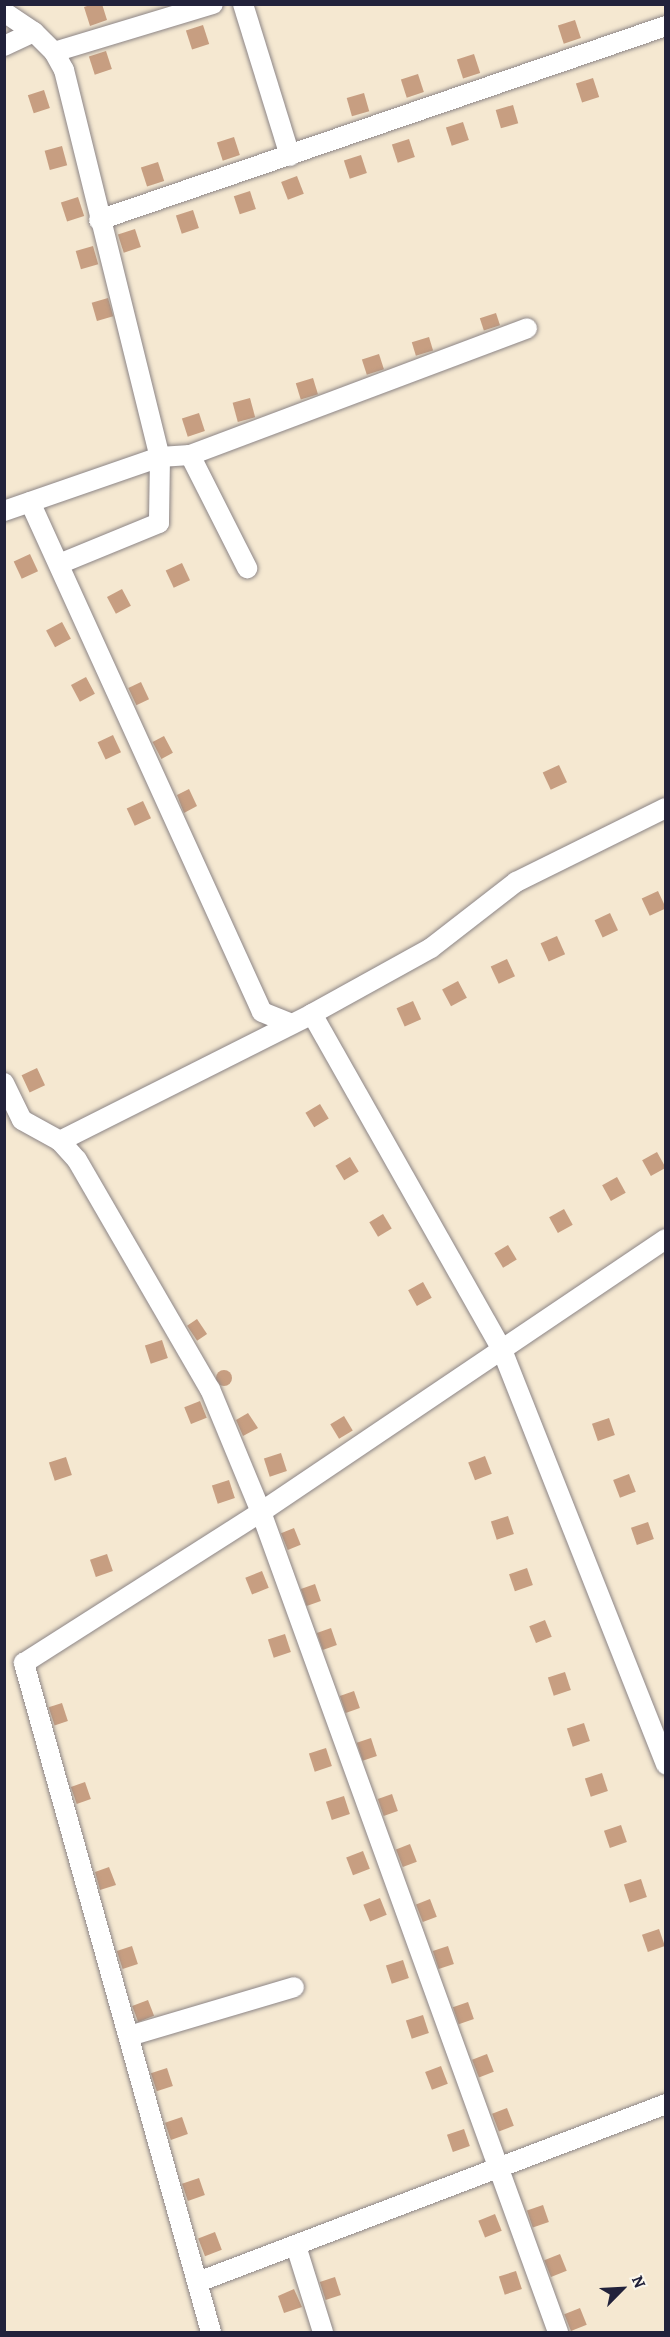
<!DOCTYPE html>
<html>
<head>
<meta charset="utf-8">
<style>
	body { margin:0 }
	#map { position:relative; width:670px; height:2337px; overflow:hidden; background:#f5e8d1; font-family:Alegreya,serif }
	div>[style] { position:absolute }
	.building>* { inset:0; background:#c79e81; transform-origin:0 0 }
	.round { border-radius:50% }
	.roads { filter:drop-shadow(0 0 2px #8c8586) drop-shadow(0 0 2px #8c8586) }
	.minor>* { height:20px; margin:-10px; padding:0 10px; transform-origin:10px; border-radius:10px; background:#fff }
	span { translate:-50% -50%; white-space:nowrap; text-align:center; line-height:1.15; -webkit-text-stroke:5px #fbf7ec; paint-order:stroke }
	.frame { position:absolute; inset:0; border:6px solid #22223b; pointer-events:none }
	.north { position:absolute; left:592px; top:2259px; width:60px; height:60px; -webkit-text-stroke:4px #fbf7ec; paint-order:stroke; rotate:66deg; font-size:16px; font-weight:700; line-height:24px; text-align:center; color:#22223b }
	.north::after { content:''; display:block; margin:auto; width:21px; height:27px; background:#22223b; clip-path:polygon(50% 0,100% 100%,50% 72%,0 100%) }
</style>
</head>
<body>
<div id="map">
	<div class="building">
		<i style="clip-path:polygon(93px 4px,102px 4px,107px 20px,90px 26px,84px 7px)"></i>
		<i style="left:575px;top:20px;width:19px;height:18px;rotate:72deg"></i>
		<i style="left:203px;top:25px;width:20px;height:18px;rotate:72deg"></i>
		<i style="left:106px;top:51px;width:19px;height:18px;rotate:72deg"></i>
		<i style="left:474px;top:54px;width:20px;height:18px;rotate:72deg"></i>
		<i style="left:418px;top:74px;width:19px;height:18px;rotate:72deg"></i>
		<i style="left:593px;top:78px;width:20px;height:18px;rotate:72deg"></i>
		<i style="left:44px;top:90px;width:19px;height:17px;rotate:72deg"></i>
		<i style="left:364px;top:93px;width:19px;height:18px;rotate:74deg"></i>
		<i style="left:513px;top:105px;width:19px;height:18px;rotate:74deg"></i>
		<i style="left:463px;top:122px;width:19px;height:18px;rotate:72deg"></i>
		<i style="left:234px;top:137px;width:19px;height:18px;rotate:72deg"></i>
		<i style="left:409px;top:139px;width:19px;height:18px;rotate:72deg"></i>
		<i style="left:62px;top:146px;width:20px;height:18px;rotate:75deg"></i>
		<i style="left:361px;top:155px;width:19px;height:18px;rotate:72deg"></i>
		<i style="left:158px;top:162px;width:20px;height:18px;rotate:72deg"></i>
		<i style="left:297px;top:176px;width:19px;height:17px;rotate:69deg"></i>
		<i style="left:250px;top:191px;width:19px;height:17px;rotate:72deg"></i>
		<i style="left:78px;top:197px;width:20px;height:18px;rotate:72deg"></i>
		<i style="left:193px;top:210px;width:19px;height:18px;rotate:72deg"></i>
		<i style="left:135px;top:229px;width:19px;height:18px;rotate:72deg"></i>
		<i style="left:93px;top:246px;width:19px;height:18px;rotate:74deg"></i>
		<i style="left:108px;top:298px;width:19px;height:17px;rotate:74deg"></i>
		<i style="left:496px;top:313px;width:13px;height:17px;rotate:72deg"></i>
		<i style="left:429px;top:337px;width:14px;height:18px;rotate:73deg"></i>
		<i style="left:379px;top:354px;width:16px;height:18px;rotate:72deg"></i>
		<i style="left:313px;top:378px;width:17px;height:18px;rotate:73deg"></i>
		<i style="left:250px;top:398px;width:20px;height:18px;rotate:75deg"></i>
		<i style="left:199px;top:413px;width:19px;height:18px;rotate:72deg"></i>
		<i style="left:30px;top:554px;width:19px;height:18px;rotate:65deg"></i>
		<i style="left:182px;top:563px;width:19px;height:18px;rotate:65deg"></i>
		<i style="left:122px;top:589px;width:19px;height:17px;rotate:62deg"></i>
		<i style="left:62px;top:622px;width:19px;height:18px;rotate:62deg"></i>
		<i style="left:86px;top:677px;width:19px;height:17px;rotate:62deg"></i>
		<i style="left:141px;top:682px;width:19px;height:14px;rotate:65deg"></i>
		<i style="left:113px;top:735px;width:19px;height:17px;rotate:65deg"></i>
		<i style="left:164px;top:736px;width:19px;height:13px;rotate:62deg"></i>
		<i style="left:559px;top:765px;width:19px;height:18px;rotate:65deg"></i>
		<i style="clip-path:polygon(189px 789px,197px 806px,184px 813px,177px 795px)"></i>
		<i style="left:143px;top:801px;width:19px;height:18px;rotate:65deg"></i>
		<i style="left:658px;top:891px;width:19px;height:18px;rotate:65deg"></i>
		<i style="left:610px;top:913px;width:19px;height:17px;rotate:65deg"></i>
		<i style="left:557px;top:936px;width:20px;height:18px;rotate:66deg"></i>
		<i style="left:507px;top:959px;width:19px;height:18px;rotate:65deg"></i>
		<i style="left:458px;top:981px;width:19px;height:18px;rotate:62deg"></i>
		<i style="left:413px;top:1001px;width:20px;height:18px;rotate:66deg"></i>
		<i style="left:37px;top:1068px;width:19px;height:17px;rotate:65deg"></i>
		<i style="left:320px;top:1104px;width:17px;height:17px;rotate:59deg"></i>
		<i style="left:657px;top:1152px;width:18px;height:17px;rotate:61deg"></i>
		<i style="left:350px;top:1157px;width:17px;height:17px;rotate:59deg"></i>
		<i style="left:617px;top:1177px;width:18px;height:17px;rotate:61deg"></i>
		<i style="left:564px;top:1209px;width:18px;height:17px;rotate:61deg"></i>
		<i style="left:383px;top:1214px;width:17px;height:16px;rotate:59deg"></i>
		<i style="left:508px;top:1245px;width:17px;height:16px;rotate:59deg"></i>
		<i style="left:423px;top:1282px;width:18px;height:17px;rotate:61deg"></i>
		<i style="left:197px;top:1319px;width:18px;height:12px;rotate:56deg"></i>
		<i style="left:162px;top:1340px;width:19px;height:18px;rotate:72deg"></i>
		<i class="round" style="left:216px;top:1370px;width:16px;height:16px"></i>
		<i style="left:200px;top:1401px;width:18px;height:17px;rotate:68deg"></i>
		<i style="clip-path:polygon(248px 1413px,258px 1428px,243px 1436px,236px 1420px)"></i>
		<i style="left:344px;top:1416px;width:17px;height:16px;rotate:59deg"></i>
		<i style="left:609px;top:1418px;width:18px;height:18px;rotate:71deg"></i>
		<i style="left:281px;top:1453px;width:19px;height:18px;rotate:72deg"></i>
		<i style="left:485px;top:1456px;width:19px;height:18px;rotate:69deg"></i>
		<i style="left:66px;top:1457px;width:19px;height:18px;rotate:72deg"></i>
		<i style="left:629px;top:1474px;width:19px;height:17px;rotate:69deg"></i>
		<i style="left:229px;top:1480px;width:19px;height:18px;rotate:72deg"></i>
		<i style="left:508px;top:1516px;width:19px;height:18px;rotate:72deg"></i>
		<i style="left:648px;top:1522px;width:18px;height:18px;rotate:71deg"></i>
		<i style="left:294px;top:1528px;width:18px;height:14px;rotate:68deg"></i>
		<i style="left:107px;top:1554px;width:18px;height:18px;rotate:71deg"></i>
		<i style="left:527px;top:1568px;width:18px;height:19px;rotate:71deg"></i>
		<i style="left:262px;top:1571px;width:18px;height:18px;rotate:68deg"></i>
		<i style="left:315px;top:1584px;width:18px;height:15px;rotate:71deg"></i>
		<i style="left:545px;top:1620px;width:18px;height:17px;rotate:68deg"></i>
		<i style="left:331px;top:1628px;width:18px;height:15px;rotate:71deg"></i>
		<i style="left:285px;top:1634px;width:19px;height:18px;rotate:72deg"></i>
		<i style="left:565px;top:1672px;width:19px;height:18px;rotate:72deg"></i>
		<i style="left:354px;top:1691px;width:18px;height:15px;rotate:71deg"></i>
		<i style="left:62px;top:1703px;width:19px;height:14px;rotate:72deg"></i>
		<i style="left:584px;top:1723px;width:19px;height:18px;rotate:72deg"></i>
		<i style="left:371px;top:1738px;width:19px;height:15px;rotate:72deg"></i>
		<i style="left:326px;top:1748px;width:19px;height:18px;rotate:72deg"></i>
		<i style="left:602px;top:1773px;width:19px;height:18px;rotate:72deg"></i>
		<i style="left:85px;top:1782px;width:18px;height:15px;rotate:71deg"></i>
		<i style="left:392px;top:1794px;width:18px;height:15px;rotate:71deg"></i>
		<i style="left:344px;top:1796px;width:19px;height:19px;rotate:72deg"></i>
		<i style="left:621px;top:1825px;width:18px;height:18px;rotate:71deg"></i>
		<i style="left:410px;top:1844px;width:19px;height:15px;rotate:69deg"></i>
		<i style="left:363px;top:1851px;width:19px;height:18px;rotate:69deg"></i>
		<i style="clip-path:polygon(109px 1867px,116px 1885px,100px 1890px,95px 1872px)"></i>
		<i style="left:641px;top:1879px;width:19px;height:18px;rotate:72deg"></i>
		<i style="left:380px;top:1898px;width:18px;height:18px;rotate:68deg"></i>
		<i style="left:430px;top:1899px;width:19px;height:15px;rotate:69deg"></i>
		<i style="left:659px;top:1929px;width:18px;height:18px;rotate:71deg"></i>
		<i style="left:132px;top:1946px;width:19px;height:16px;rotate:72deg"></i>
		<i style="left:448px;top:1946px;width:19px;height:16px;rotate:72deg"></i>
		<i style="left:403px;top:1960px;width:19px;height:18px;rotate:72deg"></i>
		<i style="left:148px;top:2000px;width:17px;height:17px;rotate:69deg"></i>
		<i style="left:468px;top:2002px;width:18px;height:16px;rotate:71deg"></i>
		<i style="left:423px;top:2015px;width:19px;height:18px;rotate:72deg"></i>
		<i style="left:487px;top:2054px;width:19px;height:16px;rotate:69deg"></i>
		<i style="left:441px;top:2066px;width:19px;height:17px;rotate:69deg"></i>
		<i style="left:167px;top:2068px;width:19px;height:17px;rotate:72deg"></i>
		<i style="left:507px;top:2108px;width:19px;height:16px;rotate:69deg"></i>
		<i style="left:182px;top:2117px;width:18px;height:18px;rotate:71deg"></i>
		<i style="left:464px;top:2129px;width:18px;height:18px;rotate:71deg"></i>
		<i style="left:199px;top:2178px;width:18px;height:18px;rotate:71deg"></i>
		<i style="left:543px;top:2205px;width:18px;height:17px;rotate:71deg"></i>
		<i style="left:495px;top:2214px;width:18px;height:18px;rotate:68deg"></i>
		<i style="left:215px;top:2232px;width:19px;height:18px;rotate:69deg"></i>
		<i style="left:560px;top:2254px;width:18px;height:17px;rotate:68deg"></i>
		<i style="left:516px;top:2271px;width:19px;height:18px;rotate:72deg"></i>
		<i style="left:335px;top:2277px;width:19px;height:16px;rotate:72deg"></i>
		<i style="clip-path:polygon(294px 2289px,302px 2307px,284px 2313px,278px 2296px)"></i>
		<i style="left:580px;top:2308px;width:18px;height:17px;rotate:68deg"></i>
	</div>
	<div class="roads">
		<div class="minor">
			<i style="left:243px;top:4px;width:159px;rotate:72.8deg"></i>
			<i style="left:4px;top:12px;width:36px;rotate:34deg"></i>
			<i style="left:34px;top:32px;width:28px;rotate:45deg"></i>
			<i style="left:54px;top:52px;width:21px;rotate:61deg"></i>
			<i style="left:64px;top:70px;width:399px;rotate:76.1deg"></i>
			<i style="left:160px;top:457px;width:66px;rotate:90.9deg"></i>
			<i style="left:159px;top:523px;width:108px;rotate:157.7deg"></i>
			<i style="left:4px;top:46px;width:33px;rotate:-25deg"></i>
			<i style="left:54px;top:52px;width:166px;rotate:-16.8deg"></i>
			<i style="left:99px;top:220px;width:599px;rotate:-18.89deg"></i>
			<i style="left:190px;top:455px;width:127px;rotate:63.2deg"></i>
			<i style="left:30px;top:502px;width:560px;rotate:65.54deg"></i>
			<i style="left:262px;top:1012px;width:31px;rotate:22deg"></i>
			<i style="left:4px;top:511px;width:165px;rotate:-19.1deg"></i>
			<i style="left:160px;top:457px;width:30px;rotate:-4deg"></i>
			<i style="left:190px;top:455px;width:360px;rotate:-20.6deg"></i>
			<i style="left:312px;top:1014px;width:386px;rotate:60.5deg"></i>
			<i style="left:502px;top:1350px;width:446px;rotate:68.4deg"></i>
			<i style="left:4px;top:1083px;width:41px;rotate:64.1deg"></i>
			<i style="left:22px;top:1120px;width:43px;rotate:28.9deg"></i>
			<i style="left:60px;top:1141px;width:25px;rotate:48deg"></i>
			<i style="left:77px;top:1160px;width:265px;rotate:59.9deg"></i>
			<i style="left:210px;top:1389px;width:133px;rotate:67.5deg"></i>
			<i style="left:261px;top:1512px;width:872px;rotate:70.09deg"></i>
			<i style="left:60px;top:1141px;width:282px;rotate:-26.7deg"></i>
			<i style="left:312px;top:1014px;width:136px;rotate:-29deg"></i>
			<i style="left:431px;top:948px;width:108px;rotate:-37.8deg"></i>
			<i style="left:516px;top:882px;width:167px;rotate:-26.3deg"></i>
			<i style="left:129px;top:2036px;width:172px;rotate:-16.5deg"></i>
			<i style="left:296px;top:2246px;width:90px;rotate:72.6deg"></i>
			<i style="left:198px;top:2282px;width:501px;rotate:-20.82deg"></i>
			<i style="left:211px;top:2332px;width:695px;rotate:-105.62deg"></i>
			<i style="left:24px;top:1663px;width:281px;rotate:-32.5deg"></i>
			<i style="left:261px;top:1512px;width:488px;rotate:-34deg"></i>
		</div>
	</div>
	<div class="frame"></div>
	<div class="north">N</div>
</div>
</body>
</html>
